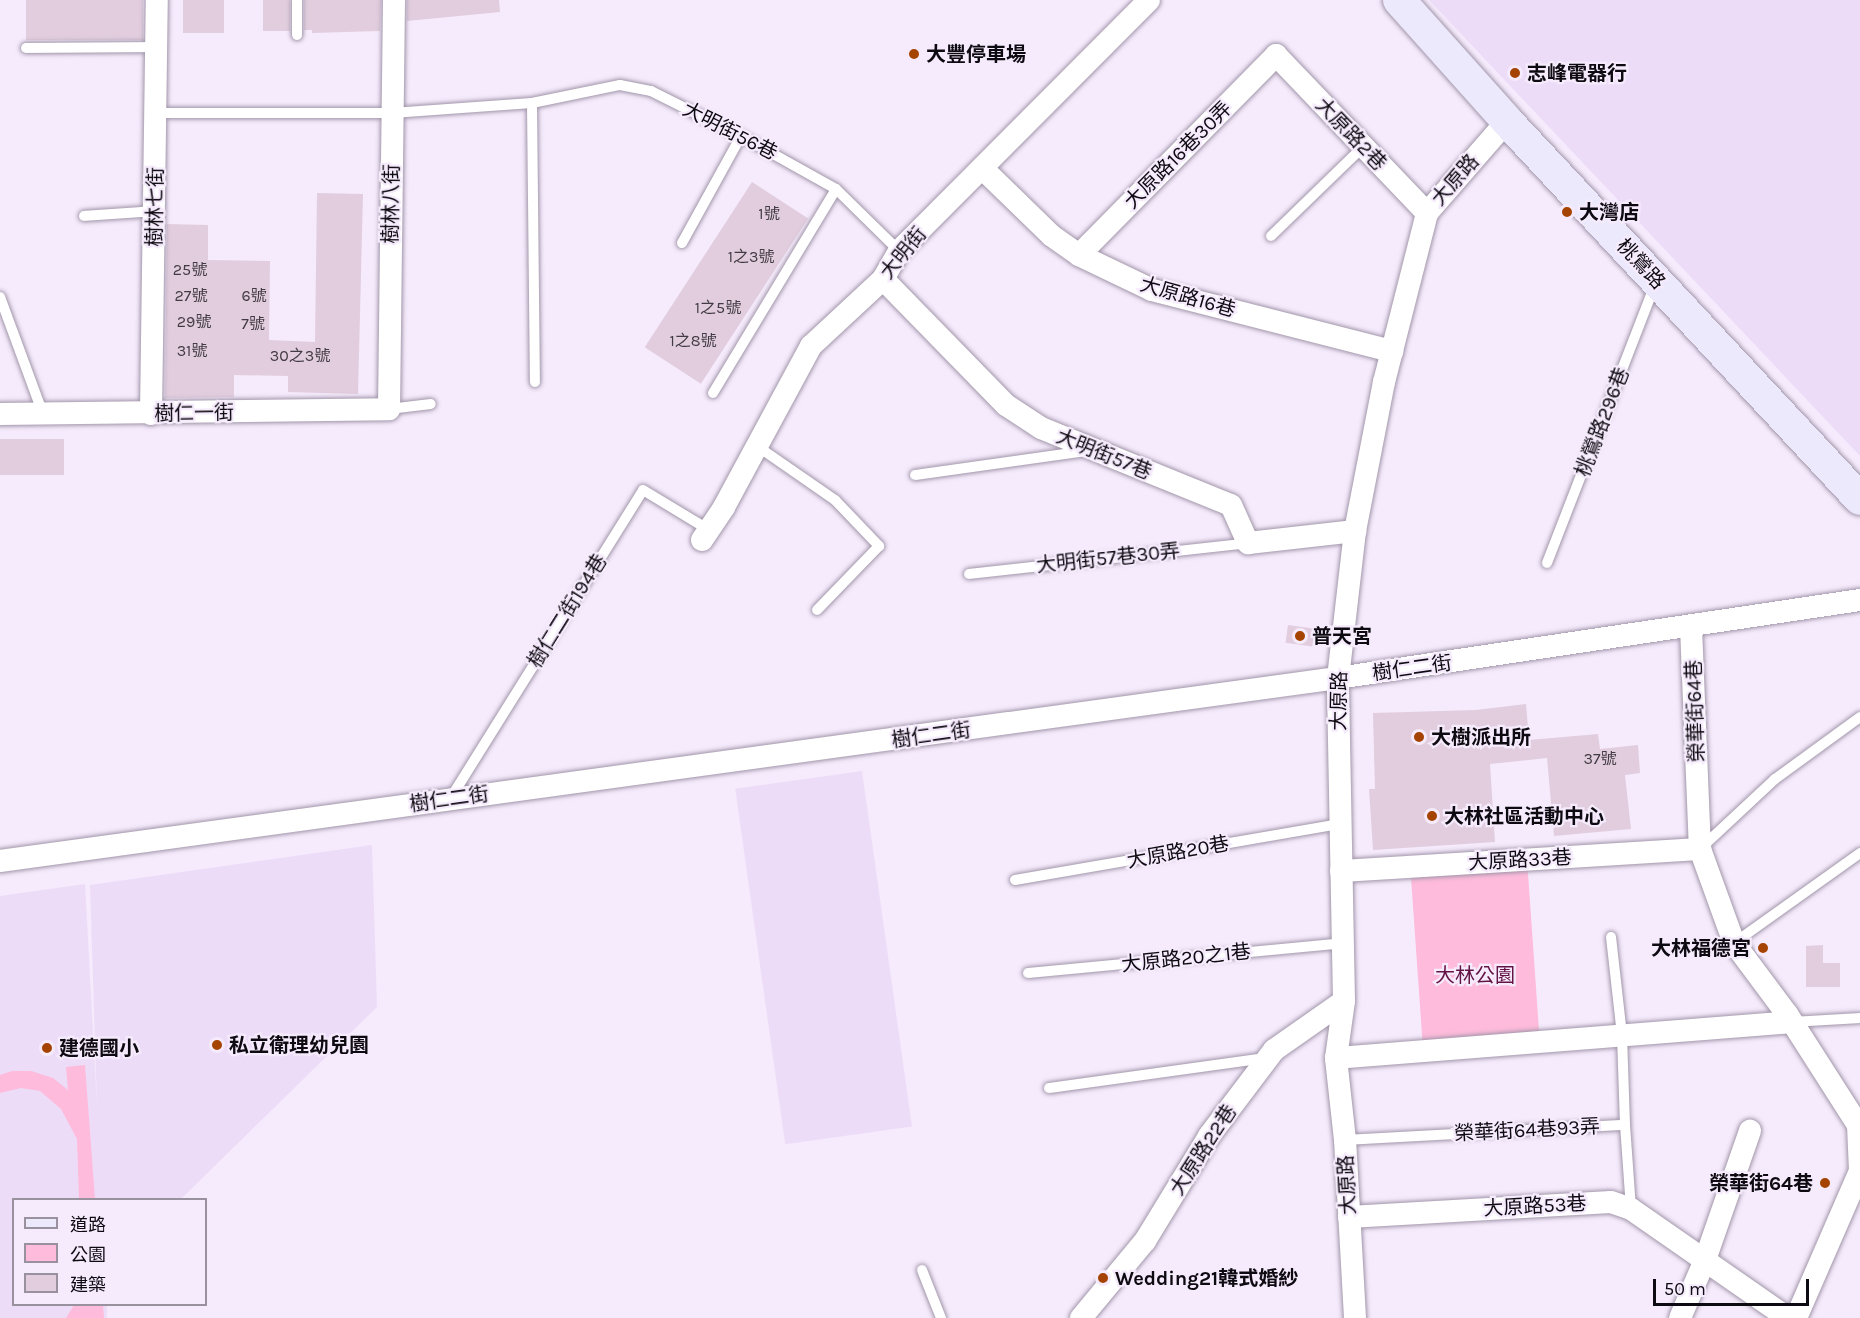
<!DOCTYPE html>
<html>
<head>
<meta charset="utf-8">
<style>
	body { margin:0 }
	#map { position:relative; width:1860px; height:1318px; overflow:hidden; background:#f5ebfc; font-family:Karla,"Noto Sans TC",sans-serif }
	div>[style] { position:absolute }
	.built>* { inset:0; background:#eddcf8; transform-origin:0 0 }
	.green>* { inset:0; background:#febbdb; transform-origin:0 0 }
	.building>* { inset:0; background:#e1cdde; transform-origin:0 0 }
	.roads { filter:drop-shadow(0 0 2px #a296aa) drop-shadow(0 0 2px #a296aa) }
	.service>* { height:10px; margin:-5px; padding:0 5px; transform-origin:5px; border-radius:5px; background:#fff }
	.minor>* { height:22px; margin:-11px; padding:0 11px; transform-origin:11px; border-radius:11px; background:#fff }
	.secondary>* { height:32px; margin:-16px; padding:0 16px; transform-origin:16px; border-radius:16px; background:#ede9fd }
	.dots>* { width:16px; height:16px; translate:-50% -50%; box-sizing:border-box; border:3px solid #f5ebfc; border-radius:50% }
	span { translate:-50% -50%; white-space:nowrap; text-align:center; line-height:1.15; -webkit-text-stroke:4.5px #f5ebfc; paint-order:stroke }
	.number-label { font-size:16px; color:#433b44 }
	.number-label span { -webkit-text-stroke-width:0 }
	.poi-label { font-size:20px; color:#0e0a11; font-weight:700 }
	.left { translate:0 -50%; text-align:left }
	.right { translate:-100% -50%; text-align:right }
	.street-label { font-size:20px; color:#0e0a11 }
	.park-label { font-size:20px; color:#631343 }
	.legend { position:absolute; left:12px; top:1198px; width:195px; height:108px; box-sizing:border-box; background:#f5ebfc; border:2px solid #99919e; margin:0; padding:8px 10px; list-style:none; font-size:18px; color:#0e0a11 }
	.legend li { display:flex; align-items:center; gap:12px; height:30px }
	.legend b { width:30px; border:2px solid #99919e }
	.scale { position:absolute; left:1653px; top:1279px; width:156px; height:27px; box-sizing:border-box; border:3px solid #0e0a11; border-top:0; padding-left:8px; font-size:18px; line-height:21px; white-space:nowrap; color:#0e0a11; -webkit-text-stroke:4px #f5ebfc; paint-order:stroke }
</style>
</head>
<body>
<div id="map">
	<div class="built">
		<i style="clip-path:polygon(1429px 0,1860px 0,1860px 456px)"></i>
		<i style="left:862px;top:771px;width:359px;height:128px;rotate:82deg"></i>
		<i style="clip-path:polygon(372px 845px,377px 1007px,181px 1199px,14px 1200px,14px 1304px,107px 1305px,107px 1318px,0 1318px,0 896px,85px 884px,97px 1106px,90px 885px)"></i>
	</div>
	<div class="green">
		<i style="left:1527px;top:859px;width:177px;height:117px;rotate:86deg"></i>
		<i style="clip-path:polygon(85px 1065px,95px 1199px,79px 1199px,77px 1139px,61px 1109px,40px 1091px,21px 1088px,0 1093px,0 1075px,12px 1071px,31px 1071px,53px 1078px,68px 1090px,66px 1067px)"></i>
		<i style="clip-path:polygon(74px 1305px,103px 1305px,104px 1318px,66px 1318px)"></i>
	</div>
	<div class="building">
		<i style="left:26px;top:0;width:117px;height:40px"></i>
		<i style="left:183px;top:0;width:41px;height:33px"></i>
		<i style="left:263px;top:0;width:27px;height:31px"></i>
		<i style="clip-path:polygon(304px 0,381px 0,380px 31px,312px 33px,312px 30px,304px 30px)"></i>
		<i style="clip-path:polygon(407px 0,499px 0,500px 12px,407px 21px)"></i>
		<i style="left:752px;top:182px;width:67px;height:197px;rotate:33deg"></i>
		<i style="clip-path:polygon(317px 193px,363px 194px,358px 394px,288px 392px,288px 376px,234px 375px,234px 397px,165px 398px,167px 224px,208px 225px,208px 260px,270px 261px,269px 340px,315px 342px)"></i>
		<i style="left:0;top:439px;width:64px;height:36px"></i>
		<i style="left:1288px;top:625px;width:27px;height:18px;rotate:8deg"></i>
		<i style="clip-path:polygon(1526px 704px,1529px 740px,1598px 734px,1600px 749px,1638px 745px,1640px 773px,1625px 775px,1631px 829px,1554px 836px,1547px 758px,1490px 764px,1495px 842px,1373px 850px,1369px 789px,1375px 789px,1373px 713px,1476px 710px)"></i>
		<i style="clip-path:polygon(1823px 945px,1823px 963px,1840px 963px,1840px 987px,1806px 987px,1806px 946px)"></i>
	</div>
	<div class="roads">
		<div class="service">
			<i style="left:297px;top:0;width:35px;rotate:90deg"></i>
			<i style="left:26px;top:48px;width:131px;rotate:-0.4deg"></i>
			<i style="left:532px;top:103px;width:279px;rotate:89.4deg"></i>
			<i style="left:157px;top:113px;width:235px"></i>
			<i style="left:392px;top:113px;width:140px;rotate:-4.1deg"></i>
			<i style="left:532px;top:103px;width:90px;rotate:-11.6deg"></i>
			<i style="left:620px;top:85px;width:32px;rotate:11deg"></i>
			<i style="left:651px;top:91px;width:101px;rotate:26.6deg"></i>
			<i style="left:741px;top:136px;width:109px;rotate:29.2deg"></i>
			<i style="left:836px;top:189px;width:88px;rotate:44.5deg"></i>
			<i style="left:84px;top:216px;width:71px;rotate:-4deg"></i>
			<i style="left:1271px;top:236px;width:128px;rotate:-44.1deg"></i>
			<i style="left:682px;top:243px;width:122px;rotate:-61.1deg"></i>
			<i style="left:0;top:297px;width:125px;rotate:69.8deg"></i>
			<i style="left:713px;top:393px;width:238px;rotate:-58.9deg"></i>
			<i style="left:389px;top:409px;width:42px;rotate:-6.8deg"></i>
			<i style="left:757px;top:446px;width:95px;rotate:34.7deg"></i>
			<i style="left:835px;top:500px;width:64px;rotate:46.3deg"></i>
			<i style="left:879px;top:546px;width:89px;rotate:134.1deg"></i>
			<i style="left:915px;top:475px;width:173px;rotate:-8deg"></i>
			<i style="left:1547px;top:563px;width:299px;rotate:-68.8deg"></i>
			<i style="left:969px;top:574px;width:281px;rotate:-6.3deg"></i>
			<i style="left:450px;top:799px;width:364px;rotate:-58deg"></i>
			<i style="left:643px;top:490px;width:77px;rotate:31.2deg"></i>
			<i style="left:1701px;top:848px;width:101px;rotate:-43deg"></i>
			<i style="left:1775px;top:779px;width:105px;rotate:-36.1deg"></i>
			<i style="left:1015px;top:880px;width:330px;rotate:-9.8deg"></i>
			<i style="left:1611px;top:937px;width:99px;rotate:83.6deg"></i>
			<i style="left:1622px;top:1035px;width:90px;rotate:88.1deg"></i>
			<i style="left:1734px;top:943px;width:155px;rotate:-35.5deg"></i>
			<i style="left:1028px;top:973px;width:316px;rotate:-5.4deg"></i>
			<i style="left:1792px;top:1022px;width:68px;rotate:-3.4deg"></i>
			<i style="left:1049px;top:1088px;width:219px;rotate:-7.9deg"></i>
			<i style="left:1345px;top:1140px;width:280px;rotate:-3.1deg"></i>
			<i style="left:1625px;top:1125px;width:84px;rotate:85.9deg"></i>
			<i style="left:922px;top:1270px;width:52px;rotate:68.4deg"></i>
		</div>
		<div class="minor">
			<i style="left:983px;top:169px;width:96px;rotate:44.2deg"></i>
			<i style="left:1052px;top:236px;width:33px;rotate:35deg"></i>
			<i style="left:1079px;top:255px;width:81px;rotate:25.6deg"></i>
			<i style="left:1152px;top:290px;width:248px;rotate:14.3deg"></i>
			<i style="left:1079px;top:255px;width:281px;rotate:-45.4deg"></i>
			<i style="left:1276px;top:55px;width:219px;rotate:46.3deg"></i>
			<i style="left:883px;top:279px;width:176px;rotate:45.7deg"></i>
			<i style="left:1006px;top:405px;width:42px;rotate:33.3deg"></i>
			<i style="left:1041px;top:428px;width:205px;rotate:22.1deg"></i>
			<i style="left:1231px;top:505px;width:42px;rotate:65.9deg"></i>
			<i style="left:1248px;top:543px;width:108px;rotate:-6.4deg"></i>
			<i style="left:0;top:414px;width:389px;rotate:-0.7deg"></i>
			<i style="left:389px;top:409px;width:409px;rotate:-89.3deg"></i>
			<i style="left:151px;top:414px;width:414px;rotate:-89.2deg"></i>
			<i style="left:702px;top:540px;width:40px;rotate:-56deg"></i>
			<i style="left:724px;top:507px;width:183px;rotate:-61.6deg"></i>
			<i style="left:811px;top:346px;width:98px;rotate:-42.9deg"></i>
			<i style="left:883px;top:279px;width:32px;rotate:-60deg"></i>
			<i style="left:899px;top:251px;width:354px;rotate:-45.1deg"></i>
			<i style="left:1691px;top:627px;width:222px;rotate:87.7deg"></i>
			<i style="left:1700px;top:849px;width:100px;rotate:70.1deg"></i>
			<i style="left:1734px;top:943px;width:89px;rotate:53.3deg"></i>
			<i style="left:1787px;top:1014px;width:132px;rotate:57.4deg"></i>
			<i style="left:1858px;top:1125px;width:46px;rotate:87.5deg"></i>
			<i style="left:1860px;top:1171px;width:160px;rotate:113.5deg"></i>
			<i style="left:0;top:861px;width:1350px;rotate:-7.79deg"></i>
			<i style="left:1338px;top:678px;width:528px;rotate:-8.5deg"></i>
			<i style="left:1341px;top:871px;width:360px;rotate:-3.5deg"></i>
			<i style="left:1336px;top:1058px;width:457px;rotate:-4.5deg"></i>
			<i style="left:1349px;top:1217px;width:262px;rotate:-3.3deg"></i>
			<i style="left:1611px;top:1202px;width:21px;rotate:19deg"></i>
			<i style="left:1631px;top:1209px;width:191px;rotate:34.8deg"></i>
			<i style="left:1081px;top:1318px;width:100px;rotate:-50.3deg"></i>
			<i style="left:1145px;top:1241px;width:123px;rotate:-58.6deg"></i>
			<i style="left:1209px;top:1136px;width:108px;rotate:-52.9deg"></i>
			<i style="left:1274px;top:1050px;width:85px;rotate:-35deg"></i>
			<i style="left:1355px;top:1318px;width:178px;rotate:-93.2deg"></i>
			<i style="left:1345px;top:1140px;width:82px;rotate:-96.3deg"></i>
			<i style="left:1336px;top:1058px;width:58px;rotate:-82deg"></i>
			<i style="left:1344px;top:1001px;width:323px;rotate:-91.1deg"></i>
			<i style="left:1338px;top:678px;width:148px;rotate:-83.4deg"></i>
			<i style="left:1355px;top:531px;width:152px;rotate:-79deg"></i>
			<i style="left:1384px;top:382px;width:174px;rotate:-75.7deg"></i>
			<i style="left:1427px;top:213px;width:122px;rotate:-49deg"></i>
			<i style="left:1680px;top:1318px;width:63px;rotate:-66.7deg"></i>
			<i style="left:1705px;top:1260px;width:137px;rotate:-70.8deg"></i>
		</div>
		<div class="secondary">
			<i style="left:1399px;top:0;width:162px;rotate:48.2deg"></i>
			<i style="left:1507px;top:121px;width:517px;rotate:46.96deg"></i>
		</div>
	</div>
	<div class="dots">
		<i style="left:914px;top:54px;background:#a54300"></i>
		<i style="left:1515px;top:73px;background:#a54300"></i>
		<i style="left:1567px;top:212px;background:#a54300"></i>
		<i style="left:1300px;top:636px;background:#a54300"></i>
		<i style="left:1419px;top:737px;background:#a54300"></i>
		<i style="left:1432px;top:816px;background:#a54300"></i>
		<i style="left:1763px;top:948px;background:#a54300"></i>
		<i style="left:217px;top:1045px;background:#a54300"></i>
		<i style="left:47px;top:1048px;background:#a54300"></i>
		<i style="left:1825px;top:1183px;background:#a54300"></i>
		<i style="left:1103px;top:1278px;background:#a54300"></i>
	</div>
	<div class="number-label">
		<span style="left:769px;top:214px">1號</span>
		<span style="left:751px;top:257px">1之3號</span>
		<span style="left:190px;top:270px">25號</span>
		<span style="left:191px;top:296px">27號</span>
		<span style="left:254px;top:296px">6號</span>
		<span style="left:718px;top:308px">1之5號</span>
		<span style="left:194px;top:322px">29號</span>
		<span style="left:253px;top:324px">7號</span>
		<span style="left:693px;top:341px">1之8號</span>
		<span style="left:192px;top:351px">31號</span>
		<span style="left:300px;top:356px">30之3號</span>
		<span style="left:1600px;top:759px">37號</span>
	</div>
	<div class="poi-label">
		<span class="left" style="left:926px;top:54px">大豐停車場</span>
		<span class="left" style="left:1527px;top:73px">志峰電器行</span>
		<span class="left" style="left:1579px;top:212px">大灣店</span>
		<span class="left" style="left:1312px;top:636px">普天宮</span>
		<span class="left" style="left:1431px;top:737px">大樹派出所</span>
		<span class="left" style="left:1444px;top:816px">大林社區活動中心</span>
		<span class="right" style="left:1751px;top:948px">大林福德宮</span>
		<span class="left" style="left:229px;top:1045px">私立衛理幼兒園</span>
		<span class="left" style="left:59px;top:1048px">建德國小</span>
		<span class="right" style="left:1813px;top:1183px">榮華街64巷</span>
		<span class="left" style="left:1115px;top:1278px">Wedding21韓式婚紗</span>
	</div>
	<div class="street-label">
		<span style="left:730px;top:131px;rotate:27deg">大明街56巷</span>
		<span style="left:1351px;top:134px;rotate:46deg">大原路2巷</span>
		<span style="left:1178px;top:155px;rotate:-45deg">大原路16巷30弄</span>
		<span style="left:1455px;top:180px;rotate:-49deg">大原路</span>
		<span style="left:391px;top:204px;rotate:-89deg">樹林八街</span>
		<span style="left:155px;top:207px;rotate:-89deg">樹林七街</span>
		<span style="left:903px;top:253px;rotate:-51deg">大明街</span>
		<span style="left:1641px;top:264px;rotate:47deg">桃鶯路</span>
		<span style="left:1188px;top:297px;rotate:16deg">大原路16巷</span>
		<span style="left:194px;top:413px;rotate:-1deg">樹仁一街</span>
		<span style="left:1602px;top:422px;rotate:-69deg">桃鶯路296巷</span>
		<span style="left:1104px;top:454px;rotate:22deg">大明街57巷</span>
		<span style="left:1108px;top:558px;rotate:-6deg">大明街57巷30弄</span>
		<span style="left:567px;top:611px;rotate:-58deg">樹仁二街194巷</span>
		<span style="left:1412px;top:668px;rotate:-8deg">樹仁二街</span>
		<span style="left:1339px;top:701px;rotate:-89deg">大原路</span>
		<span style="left:1695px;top:711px;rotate:-92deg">榮華街64巷</span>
		<span style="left:931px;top:735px;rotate:-8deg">樹仁二街</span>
		<span style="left:449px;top:799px;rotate:-8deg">樹仁二街</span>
		<span style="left:1178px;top:852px;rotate:-10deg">大原路20巷</span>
		<span style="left:1520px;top:860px;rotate:-3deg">大原路33巷</span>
		<span style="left:1186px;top:958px;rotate:-6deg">大原路20之1巷</span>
		<span style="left:1527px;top:1130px;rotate:-3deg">榮華街64巷93弄</span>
		<span style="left:1203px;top:1150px;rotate:-57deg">大原路22巷</span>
		<span style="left:1347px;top:1185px;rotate:-93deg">大原路</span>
		<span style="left:1535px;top:1206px;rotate:-3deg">大原路53巷</span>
	</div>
	<div class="park-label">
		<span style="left:1475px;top:975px">大林公園</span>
	</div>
	<ul class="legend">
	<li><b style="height:8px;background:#ede9fd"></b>道路</li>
	<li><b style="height:16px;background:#febbdb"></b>公園</li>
	<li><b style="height:16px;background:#e1cdde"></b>建築</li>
	</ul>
	<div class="scale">50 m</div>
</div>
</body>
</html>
